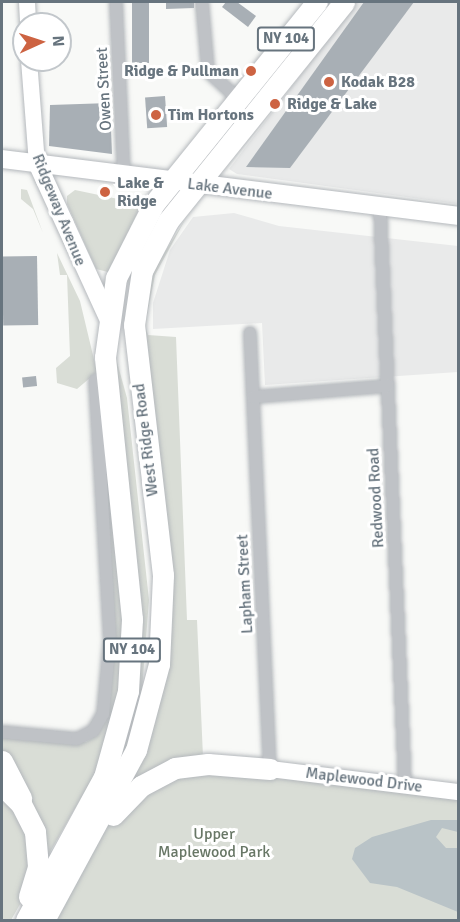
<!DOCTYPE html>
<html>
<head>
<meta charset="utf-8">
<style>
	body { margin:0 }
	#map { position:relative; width:460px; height:922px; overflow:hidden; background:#f8f9f7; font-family:Signika,sans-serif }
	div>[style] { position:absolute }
	.built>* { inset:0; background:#e9eaea }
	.green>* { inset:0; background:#d9ddd6 }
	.water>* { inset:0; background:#b9c3c7 }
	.building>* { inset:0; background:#a8afb5; transform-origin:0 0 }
	.roads { filter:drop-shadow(0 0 2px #b4b8bc) drop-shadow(0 0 2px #b4b8bc) }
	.street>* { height:12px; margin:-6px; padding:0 6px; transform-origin:6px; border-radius:6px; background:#bfc2c6 }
	.secondary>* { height:16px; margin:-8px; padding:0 8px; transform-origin:8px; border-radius:8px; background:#fff }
	.primary>* { height:18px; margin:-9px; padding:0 9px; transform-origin:9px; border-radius:9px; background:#fff }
	.highway>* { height:21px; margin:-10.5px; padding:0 10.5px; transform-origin:10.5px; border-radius:10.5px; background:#fff }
	.dots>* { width:16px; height:16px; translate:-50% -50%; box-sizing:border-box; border:3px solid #fff; border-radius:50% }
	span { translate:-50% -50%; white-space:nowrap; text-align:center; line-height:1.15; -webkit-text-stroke:6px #fff; paint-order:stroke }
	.shield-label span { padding:2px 4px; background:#fff; border:2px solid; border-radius:4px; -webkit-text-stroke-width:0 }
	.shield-label { font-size:15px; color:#67747e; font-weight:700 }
	.poi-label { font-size:16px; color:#67747e; font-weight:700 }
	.right { translate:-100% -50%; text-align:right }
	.left { translate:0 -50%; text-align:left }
	.street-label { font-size:16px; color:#67747e }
	.park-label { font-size:16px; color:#687766 }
	.frame { position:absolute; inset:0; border:3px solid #67747e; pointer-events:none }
	.north { position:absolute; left:12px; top:12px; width:60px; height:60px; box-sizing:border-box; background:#fff; border:2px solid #c2c7cb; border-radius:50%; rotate:87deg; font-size:16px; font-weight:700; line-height:24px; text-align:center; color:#67747e }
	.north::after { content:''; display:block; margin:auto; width:21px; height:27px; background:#cd6342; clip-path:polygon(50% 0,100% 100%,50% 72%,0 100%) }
</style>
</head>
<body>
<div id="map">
	<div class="built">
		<i style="clip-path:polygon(356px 2px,458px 2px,458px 204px,237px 174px,229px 169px)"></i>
		<i style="clip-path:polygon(234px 213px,279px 226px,458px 246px,458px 372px,265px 385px,262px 323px,153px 329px,153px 303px,170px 250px,193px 217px)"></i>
	</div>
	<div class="green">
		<i style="clip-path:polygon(21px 189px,27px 190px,43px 233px,33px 209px,21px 199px)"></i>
		<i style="clip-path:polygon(75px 190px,142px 204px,108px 272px,96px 269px,67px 204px,67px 196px)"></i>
		<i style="clip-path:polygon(186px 218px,155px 275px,145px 325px,148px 335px,176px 337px,187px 620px,197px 620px,203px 757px,130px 784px,155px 723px,172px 630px,173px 583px,139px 335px,152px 273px)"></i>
		<i style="clip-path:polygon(57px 253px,80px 301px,97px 372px,77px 389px,57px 383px,56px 368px,70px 356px,67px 275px,60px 275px)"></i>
		<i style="clip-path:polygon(112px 344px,127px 398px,149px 600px,141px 703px,119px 767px,135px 708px,142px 635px)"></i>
		<i style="clip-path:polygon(97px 388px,123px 616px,122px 677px,97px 770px,11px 920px,2px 920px,2px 732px,86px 742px,98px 734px,109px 713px,115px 630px)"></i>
		<i style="clip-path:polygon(175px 768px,458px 792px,458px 920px,45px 920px,110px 819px)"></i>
	</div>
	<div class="water">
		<i style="clip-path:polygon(431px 820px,458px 820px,458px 832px,442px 828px,436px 837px,446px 848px,458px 848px,458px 912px,397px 887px,370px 883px,352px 859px,355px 848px,372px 837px)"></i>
	</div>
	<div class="building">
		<i style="left:132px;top:2px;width:17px;height:61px"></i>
		<i style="clip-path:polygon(166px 2px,194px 2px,194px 8px,166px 9px)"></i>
		<i style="clip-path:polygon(226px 2px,237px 2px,256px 16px,248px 27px,222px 7px)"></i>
		<i style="clip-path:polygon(364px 2px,414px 2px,290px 168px,246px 167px)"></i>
		<i style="left:165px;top:96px;width:31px;height:20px;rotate:86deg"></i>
		<i style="clip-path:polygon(110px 103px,112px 154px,49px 146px,50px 105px)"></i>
		<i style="left:37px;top:256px;width:69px;height:35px;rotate:89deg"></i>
		<i style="left:36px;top:376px;width:10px;height:14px;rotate:84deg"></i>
	</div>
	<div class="roads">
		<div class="street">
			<i style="left:116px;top:2px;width:173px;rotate:87.4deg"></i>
			<i style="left:202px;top:2px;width:69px;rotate:85deg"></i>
			<i style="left:208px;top:71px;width:41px;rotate:43deg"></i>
			<i style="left:380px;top:208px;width:578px;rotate:87.52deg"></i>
			<i style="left:250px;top:333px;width:436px;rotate:87.4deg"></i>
			<i style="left:253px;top:397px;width:135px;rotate:-4.7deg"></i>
			<i style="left:2px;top:732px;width:75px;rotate:5.3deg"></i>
			<i style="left:77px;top:739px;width:18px;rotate:-27deg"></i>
			<i style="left:93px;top:731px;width:20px;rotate:-60deg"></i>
			<i style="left:103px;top:714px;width:74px;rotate:-84.6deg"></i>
			<i style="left:110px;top:640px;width:260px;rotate:-93.3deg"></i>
		</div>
		<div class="secondary">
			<i style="left:27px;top:2px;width:22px;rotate:87deg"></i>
			<i style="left:29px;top:60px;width:103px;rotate:85.6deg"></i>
			<i style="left:270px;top:769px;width:189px;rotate:7deg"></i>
		</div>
		<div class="primary">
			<i style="left:2px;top:159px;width:460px;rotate:7.1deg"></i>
			<i style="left:37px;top:163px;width:170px;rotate:65.4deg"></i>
		</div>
		<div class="highway">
			<i style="left:2px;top:761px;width:42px;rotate:62.8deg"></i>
			<i style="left:2px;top:785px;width:27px;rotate:45deg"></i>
			<i style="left:21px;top:804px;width:31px;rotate:63deg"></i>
			<i style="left:35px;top:832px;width:35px;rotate:85deg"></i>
			<i style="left:38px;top:867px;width:31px;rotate:107deg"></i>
			<i style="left:113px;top:815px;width:40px;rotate:-46deg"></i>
			<i style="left:141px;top:786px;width:38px;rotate:-28deg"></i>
			<i style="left:175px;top:768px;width:33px;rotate:-7deg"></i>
			<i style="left:208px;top:764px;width:62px;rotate:4.6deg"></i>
			<i style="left:26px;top:920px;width:163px;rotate:-61.4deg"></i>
			<i style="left:104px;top:777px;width:89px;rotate:-74.4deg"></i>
			<i style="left:128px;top:691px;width:72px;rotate:-86.8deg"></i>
			<i style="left:132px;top:619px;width:263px;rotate:-95.9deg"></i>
			<i style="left:105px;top:357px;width:80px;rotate:-82.1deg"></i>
			<i style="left:116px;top:278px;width:82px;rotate:-63.1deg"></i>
			<i style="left:153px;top:205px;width:261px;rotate:-51.1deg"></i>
			<i style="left:44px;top:920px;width:193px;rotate:-61.6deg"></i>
			<i style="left:136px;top:750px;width:89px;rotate:-75deg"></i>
			<i style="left:159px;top:664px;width:89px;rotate:-87.4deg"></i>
			<i style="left:163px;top:575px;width:252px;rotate:-96.6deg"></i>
			<i style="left:134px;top:325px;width:55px;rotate:-81.6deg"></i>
			<i style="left:142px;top:271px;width:56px;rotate:-62.5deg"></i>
			<i style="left:168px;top:221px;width:281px;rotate:-51.2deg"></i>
		</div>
	</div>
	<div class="dots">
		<i style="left:251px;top:71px;background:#cd6342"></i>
		<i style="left:329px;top:82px;background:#cd6342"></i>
		<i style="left:275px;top:104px;background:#cd6342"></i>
		<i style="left:156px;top:115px;background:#cd6342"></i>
		<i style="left:105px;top:192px;background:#cd6342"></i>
	</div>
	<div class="shield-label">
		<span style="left:286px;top:39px">NY 104</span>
		<span style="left:132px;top:650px">NY 104</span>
	</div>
	<div class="poi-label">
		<span class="right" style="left:239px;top:71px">Ridge &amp; Pullman</span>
		<span class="left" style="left:341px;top:82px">Kodak B28</span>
		<span class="left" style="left:287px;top:104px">Ridge &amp; Lake</span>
		<span class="left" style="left:168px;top:115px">Tim Hortons</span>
		<span class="left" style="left:117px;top:192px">Lake &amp;<br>Ridge</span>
	</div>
	<div class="street-label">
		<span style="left:104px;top:89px;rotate:-93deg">Owen Street</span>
		<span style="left:230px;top:189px;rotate:7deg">Lake Avenue</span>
		<span style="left:59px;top:210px;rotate:68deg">Ridgeway Avenue</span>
		<span style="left:146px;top:440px;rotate:-97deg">West Ridge Road</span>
		<span style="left:376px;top:498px;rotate:-93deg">Redwood Road</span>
		<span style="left:245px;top:584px;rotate:-93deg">Lapham Street</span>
		<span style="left:364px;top:780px;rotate:7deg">Maplewood Drive</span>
	</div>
	<div class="park-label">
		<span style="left:214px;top:843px">Upper<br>Maplewood Park</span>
	</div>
	<div class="frame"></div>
	<div class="north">N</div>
</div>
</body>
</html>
